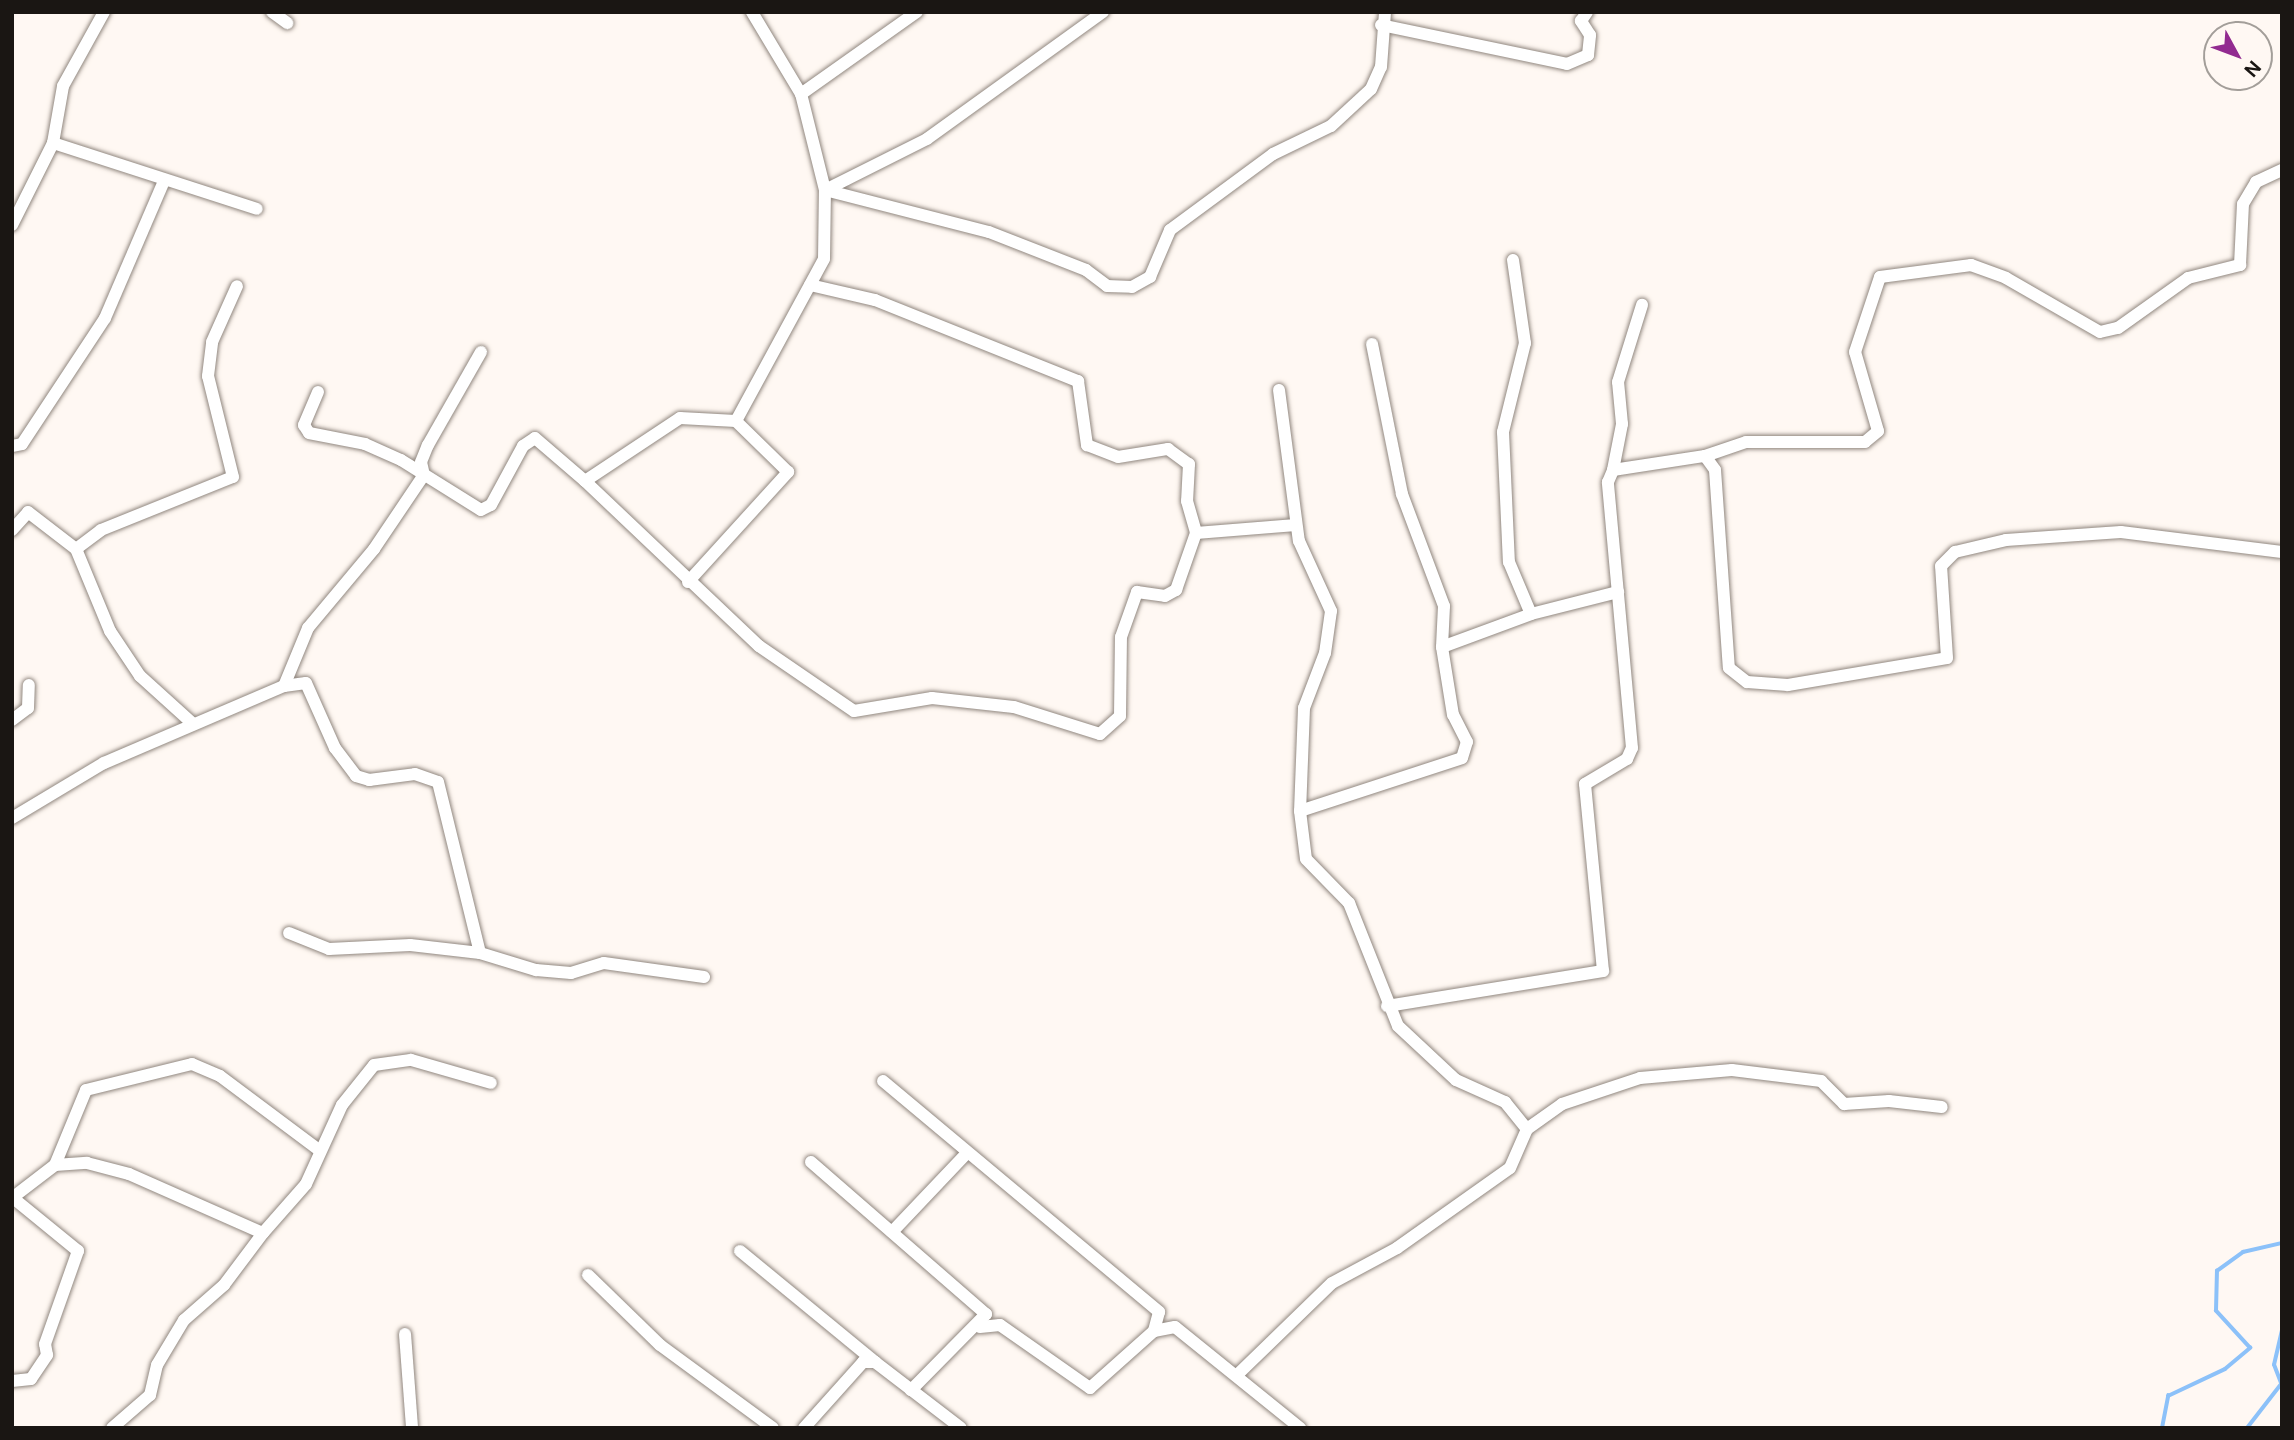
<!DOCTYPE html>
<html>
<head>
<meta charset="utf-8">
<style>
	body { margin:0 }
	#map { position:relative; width:2294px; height:1440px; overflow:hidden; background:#fff8f3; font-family:"DM Sans",sans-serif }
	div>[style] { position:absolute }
	.stream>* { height:3.5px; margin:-1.75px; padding:0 1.75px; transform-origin:1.75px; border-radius:1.75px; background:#8cc1f9 }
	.roads { filter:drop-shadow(0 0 2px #91877f) drop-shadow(0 0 2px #91877f) }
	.minor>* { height:12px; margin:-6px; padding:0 6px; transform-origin:6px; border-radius:6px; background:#fff }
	span { translate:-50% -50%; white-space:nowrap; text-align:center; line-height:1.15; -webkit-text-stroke:7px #fff8f3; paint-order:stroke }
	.frame { position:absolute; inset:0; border:14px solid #1a1613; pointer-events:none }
	.north { position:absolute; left:2203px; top:21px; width:70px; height:70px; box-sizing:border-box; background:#fff8f3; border:2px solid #a39e99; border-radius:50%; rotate:131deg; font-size:19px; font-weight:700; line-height:28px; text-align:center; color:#1a1613 }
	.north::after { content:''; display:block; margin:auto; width:24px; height:32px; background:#922b90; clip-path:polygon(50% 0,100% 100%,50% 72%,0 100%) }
</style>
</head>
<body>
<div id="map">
	<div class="stream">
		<i style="left:2281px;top:1383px;width:19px;rotate:-111deg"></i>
		<i style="left:2274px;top:1365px;width:35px;rotate:-77deg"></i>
		<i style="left:2162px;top:1428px;width:33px;rotate:-79deg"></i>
		<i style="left:2168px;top:1396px;width:63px;rotate:-25.3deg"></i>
		<i style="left:2225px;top:1369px;width:33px;rotate:-40deg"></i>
		<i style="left:2250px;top:1348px;width:50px;rotate:-132.6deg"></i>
		<i style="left:2216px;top:1311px;width:40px;rotate:-88.6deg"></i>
		<i style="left:2217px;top:1271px;width:32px;rotate:-36deg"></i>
		<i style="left:2243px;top:1252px;width:40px;rotate:-13deg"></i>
		<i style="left:2247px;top:1428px;width:57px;rotate:-52.1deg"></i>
	</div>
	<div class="roads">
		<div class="minor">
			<i style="left:272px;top:12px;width:19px;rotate:36deg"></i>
			<i style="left:1103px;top:12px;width:217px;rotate:144.2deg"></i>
			<i style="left:927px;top:139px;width:114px;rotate:153.4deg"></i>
			<i style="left:825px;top:190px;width:169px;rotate:14.4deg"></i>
			<i style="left:989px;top:232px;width:104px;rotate:21.4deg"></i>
			<i style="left:1086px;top:270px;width:26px;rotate:37deg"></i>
			<i style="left:1107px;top:286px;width:25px;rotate:2deg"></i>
			<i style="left:1132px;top:287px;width:21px;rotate:-29deg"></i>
			<i style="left:1150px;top:277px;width:51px;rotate:-66.9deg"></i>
			<i style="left:1170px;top:230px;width:128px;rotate:-36.4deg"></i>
			<i style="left:1273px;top:154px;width:64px;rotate:-25.8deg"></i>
			<i style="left:1331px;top:126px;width:54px;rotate:-42.8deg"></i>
			<i style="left:1371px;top:89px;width:24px;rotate:-66deg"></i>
			<i style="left:1381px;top:67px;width:55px;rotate:-85.8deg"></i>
			<i style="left:1381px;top:25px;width:190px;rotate:11.8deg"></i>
			<i style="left:1567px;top:64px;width:23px;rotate:-23deg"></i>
			<i style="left:1588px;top:55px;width:20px;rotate:-84deg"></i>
			<i style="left:1590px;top:35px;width:17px;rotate:-123deg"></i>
			<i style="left:1581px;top:21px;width:11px;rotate:-56deg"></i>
			<i style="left:801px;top:94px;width:142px;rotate:-35.3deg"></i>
			<i style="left:53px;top:143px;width:58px;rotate:-80deg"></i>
			<i style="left:63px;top:86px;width:85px;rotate:-61deg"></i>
			<i style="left:12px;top:225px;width:92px;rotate:-63.4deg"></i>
			<i style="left:53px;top:143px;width:214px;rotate:17.9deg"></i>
			<i style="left:1513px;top:260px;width:84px;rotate:81.8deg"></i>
			<i style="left:1525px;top:343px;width:92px;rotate:103.9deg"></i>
			<i style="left:1503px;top:432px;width:130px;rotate:87.4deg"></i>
			<i style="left:1509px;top:562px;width:56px;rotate:67.1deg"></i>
			<i style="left:810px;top:285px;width:67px;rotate:13deg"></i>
			<i style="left:875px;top:300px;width:219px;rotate:21.8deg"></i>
			<i style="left:1078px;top:381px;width:65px;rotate:82deg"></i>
			<i style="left:1087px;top:445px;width:33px;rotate:21deg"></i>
			<i style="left:1118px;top:457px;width:51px;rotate:-9.1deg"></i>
			<i style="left:1168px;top:449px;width:26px;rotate:36deg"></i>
			<i style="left:1189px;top:464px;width:37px;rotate:93deg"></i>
			<i style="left:1187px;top:501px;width:33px;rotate:74deg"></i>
			<i style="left:1279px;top:390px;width:152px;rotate:82.5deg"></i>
			<i style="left:1299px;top:541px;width:77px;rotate:65.4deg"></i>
			<i style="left:1331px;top:611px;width:42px;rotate:98.1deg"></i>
			<i style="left:1325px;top:653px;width:59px;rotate:110.9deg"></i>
			<i style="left:1304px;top:708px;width:103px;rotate:92.2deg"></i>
			<i style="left:1300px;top:811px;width:48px;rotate:82.9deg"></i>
			<i style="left:1306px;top:859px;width:62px;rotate:45.7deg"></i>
			<i style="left:1349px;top:903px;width:132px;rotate:68.3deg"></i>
			<i style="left:1398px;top:1026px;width:79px;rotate:43deg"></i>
			<i style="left:1456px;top:1080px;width:54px;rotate:24.2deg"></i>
			<i style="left:1505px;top:1102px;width:35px;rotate:51deg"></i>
			<i style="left:318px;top:392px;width:36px;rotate:113deg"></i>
			<i style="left:304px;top:425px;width:9px;rotate:58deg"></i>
			<i style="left:309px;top:433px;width:57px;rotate:11.1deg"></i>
			<i style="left:365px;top:444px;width:39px;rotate:24deg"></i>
			<i style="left:401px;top:460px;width:94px;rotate:32deg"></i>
			<i style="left:481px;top:510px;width:11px;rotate:-27deg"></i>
			<i style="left:491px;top:505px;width:67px;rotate:-61.5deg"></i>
			<i style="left:523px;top:446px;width:14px;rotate:-34deg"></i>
			<i style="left:535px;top:438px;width:66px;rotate:40.7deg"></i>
			<i style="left:585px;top:481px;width:114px;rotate:-33.6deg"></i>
			<i style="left:680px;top:418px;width:56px;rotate:3.1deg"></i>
			<i style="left:736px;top:421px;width:184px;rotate:-61.5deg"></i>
			<i style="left:824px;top:259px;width:69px;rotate:-89.2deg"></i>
			<i style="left:825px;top:190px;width:99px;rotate:-104deg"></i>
			<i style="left:801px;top:94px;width:96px;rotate:-120.9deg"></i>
			<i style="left:12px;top:446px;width:10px;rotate:-11deg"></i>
			<i style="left:22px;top:444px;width:151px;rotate:-56.6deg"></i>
			<i style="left:105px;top:318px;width:149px;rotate:-66.7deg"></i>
			<i style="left:1705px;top:456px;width:43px;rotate:-18.9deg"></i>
			<i style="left:1746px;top:442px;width:119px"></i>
			<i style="left:1865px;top:442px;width:17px;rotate:-40deg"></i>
			<i style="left:1878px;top:431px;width:82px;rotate:-106.2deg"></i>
			<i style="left:1855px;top:352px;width:79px;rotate:-71.6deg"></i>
			<i style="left:1880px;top:277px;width:92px;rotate:-7.5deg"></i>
			<i style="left:1971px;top:265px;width:37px;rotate:20deg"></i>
			<i style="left:2006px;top:278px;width:108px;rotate:29.9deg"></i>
			<i style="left:2100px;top:332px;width:18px;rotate:-13deg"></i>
			<i style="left:2118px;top:328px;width:86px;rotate:-35.5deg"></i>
			<i style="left:2188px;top:278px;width:54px;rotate:-14deg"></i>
			<i style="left:2240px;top:265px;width:61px;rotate:-87.2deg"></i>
			<i style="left:2243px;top:204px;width:26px;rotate:-59deg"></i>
			<i style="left:2256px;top:182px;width:29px;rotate:-25deg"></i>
			<i style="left:1613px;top:470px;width:47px;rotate:-78.9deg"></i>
			<i style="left:1622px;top:424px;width:42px;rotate:-95.4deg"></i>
			<i style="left:1618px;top:382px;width:81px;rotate:-72.7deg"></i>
			<i style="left:585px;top:481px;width:240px;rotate:43.5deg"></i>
			<i style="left:759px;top:646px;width:115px;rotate:34.4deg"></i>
			<i style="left:854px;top:711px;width:79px;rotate:-9.5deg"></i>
			<i style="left:932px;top:698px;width:82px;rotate:6.3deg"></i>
			<i style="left:1014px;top:707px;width:90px;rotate:17.4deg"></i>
			<i style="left:1100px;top:734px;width:27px;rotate:-42deg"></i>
			<i style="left:1120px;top:716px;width:79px;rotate:-89.3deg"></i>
			<i style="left:1121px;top:637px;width:48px;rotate:-70.4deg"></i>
			<i style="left:1137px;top:592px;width:28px;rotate:8deg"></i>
			<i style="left:1165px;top:596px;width:13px;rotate:-29deg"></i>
			<i style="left:1176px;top:590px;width:60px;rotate:-70.7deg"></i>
			<i style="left:1196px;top:533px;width:100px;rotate:-4.6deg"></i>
			<i style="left:12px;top:530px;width:24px;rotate:-48deg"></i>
			<i style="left:28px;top:512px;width:61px;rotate:37.6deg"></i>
			<i style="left:688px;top:582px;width:149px;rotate:-47.7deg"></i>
			<i style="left:788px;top:472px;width:73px;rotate:-135.6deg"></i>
			<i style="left:1442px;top:647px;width:95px;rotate:-20.3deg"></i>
			<i style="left:1531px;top:614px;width:90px;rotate:-14.2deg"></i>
			<i style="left:284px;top:686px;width:22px;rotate:-8deg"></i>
			<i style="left:306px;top:683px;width:71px;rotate:66deg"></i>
			<i style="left:335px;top:748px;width:35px;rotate:53deg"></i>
			<i style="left:356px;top:776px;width:14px;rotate:17deg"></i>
			<i style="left:369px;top:780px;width:46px;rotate:-7.4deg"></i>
			<i style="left:415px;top:774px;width:24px;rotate:19deg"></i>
			<i style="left:438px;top:782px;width:176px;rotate:76.2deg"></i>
			<i style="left:480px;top:953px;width:70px;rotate:-173.5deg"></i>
			<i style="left:410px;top:945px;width:81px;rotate:177.2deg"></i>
			<i style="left:329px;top:949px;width:43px;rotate:-158.2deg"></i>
			<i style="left:12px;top:720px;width:20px;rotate:-37deg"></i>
			<i style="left:28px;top:708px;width:23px;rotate:-88deg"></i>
			<i style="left:192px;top:723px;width:70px;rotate:-137.9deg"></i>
			<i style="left:140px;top:676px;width:54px;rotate:-123.7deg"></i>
			<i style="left:110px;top:631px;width:89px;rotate:-112.5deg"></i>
			<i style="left:76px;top:549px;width:31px;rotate:-37deg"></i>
			<i style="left:101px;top:530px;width:142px;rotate:-21.9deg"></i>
			<i style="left:233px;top:477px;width:104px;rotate:-103.9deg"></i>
			<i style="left:208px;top:376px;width:34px;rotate:-83deg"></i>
			<i style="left:212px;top:342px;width:61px;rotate:-65.9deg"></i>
			<i style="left:1300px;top:811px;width:170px;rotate:-18.1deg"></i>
			<i style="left:1462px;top:758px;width:17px;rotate:-73deg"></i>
			<i style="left:1467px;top:742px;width:30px;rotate:-117deg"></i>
			<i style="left:1453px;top:715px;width:69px;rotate:-99.2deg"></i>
			<i style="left:1442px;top:647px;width:41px;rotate:-87.2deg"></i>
			<i style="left:1444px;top:606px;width:120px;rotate:-110.6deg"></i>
			<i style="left:1402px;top:494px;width:153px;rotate:-101.3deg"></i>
			<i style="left:12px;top:818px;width:107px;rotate:-30.9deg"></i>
			<i style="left:104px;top:763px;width:196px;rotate:-23.2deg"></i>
			<i style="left:284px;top:686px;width:63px;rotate:-67.5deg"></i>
			<i style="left:308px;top:628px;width:103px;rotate:-50.1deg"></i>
			<i style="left:374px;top:549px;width:89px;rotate:-56deg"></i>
			<i style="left:424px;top:475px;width:13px;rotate:-103deg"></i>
			<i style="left:421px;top:462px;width:18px;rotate:-68deg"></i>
			<i style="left:428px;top:445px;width:107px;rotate:-60.3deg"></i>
			<i style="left:480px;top:953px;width:59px;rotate:16.9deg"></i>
			<i style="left:536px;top:970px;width:35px;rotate:5deg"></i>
			<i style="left:571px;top:973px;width:34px;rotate:-17deg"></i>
			<i style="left:604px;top:963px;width:101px;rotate:8deg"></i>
			<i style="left:1387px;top:1006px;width:219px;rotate:-9.2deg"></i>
			<i style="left:1603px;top:971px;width:188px;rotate:-95.5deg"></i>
			<i style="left:1585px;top:784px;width:49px;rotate:-30.8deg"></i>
			<i style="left:1627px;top:759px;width:12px;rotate:-66deg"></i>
			<i style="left:1632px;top:748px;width:267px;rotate:-95.2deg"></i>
			<i style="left:1608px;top:482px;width:13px;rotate:-67deg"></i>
			<i style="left:1613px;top:470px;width:93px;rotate:-8.7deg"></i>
			<i style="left:1705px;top:456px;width:17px;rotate:54deg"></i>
			<i style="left:1715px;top:470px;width:198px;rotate:86deg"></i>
			<i style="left:1729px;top:668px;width:23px;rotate:38deg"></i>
			<i style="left:1747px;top:682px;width:41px;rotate:4.2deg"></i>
			<i style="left:1788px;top:685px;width:161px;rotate:-9.6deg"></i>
			<i style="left:1947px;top:658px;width:92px;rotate:-93.7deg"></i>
			<i style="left:1941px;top:566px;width:20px;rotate:-45deg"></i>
			<i style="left:1955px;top:552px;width:52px;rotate:-13.2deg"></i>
			<i style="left:2006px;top:540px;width:115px;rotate:-4deg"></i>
			<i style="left:2121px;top:532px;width:162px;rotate:7.1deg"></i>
			<i style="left:883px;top:1081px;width:360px;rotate:39.9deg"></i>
			<i style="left:1159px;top:1312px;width:20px;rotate:105deg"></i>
			<i style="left:811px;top:1162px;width:232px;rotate:41deg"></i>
			<i style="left:986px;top:1314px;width:107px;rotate:134.6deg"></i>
			<i style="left:55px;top:1165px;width:81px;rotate:-67.5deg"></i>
			<i style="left:86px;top:1090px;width:109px;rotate:-13.8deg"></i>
			<i style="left:192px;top:1064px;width:30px;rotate:23deg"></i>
			<i style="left:220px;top:1076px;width:124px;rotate:36.8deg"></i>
			<i style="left:12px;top:1198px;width:54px;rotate:-37.5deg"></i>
			<i style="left:55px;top:1165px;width:32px;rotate:-4deg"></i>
			<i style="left:87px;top:1163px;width:43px;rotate:14.7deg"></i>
			<i style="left:129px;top:1174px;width:146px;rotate:23.8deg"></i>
			<i style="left:263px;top:1233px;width:65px;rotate:126.9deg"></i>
			<i style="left:224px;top:1285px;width:53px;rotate:138.8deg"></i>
			<i style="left:184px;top:1320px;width:52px;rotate:121deg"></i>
			<i style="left:157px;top:1365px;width:31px;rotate:103deg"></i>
			<i style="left:150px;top:1395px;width:50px;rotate:139deg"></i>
			<i style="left:892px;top:1232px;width:108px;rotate:-46.5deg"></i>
			<i style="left:263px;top:1233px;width:65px;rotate:-48.7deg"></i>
			<i style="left:306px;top:1184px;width:87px;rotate:-65.5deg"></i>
			<i style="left:342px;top:1105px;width:51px;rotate:-51.3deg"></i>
			<i style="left:374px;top:1065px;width:37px;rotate:-8deg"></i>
			<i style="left:411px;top:1060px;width:83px;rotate:16deg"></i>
			<i style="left:740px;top:1251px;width:175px;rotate:39.4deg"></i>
			<i style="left:588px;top:1275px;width:100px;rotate:44.2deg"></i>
			<i style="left:660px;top:1345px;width:140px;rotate:36.3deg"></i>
			<i style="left:980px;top:1327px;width:20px;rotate:-6deg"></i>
			<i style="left:1000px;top:1325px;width:110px;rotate:35deg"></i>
			<i style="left:1090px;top:1388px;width:86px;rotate:-41.7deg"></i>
			<i style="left:1154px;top:1331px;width:21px;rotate:-11deg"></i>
			<i style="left:1175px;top:1327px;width:161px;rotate:38.9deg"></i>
			<i style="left:405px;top:1334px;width:94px;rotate:85.7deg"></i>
			<i style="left:1237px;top:1375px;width:132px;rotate:-44.1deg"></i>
			<i style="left:1332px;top:1283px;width:74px;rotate:-28.3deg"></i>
			<i style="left:1397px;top:1248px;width:138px;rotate:-35.3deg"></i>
			<i style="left:1510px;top:1168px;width:43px;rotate:-66.4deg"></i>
			<i style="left:1527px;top:1129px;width:43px;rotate:-35.5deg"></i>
			<i style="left:1562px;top:1104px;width:82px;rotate:-18.4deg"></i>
			<i style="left:1640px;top:1078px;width:92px;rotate:-5deg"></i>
			<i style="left:1732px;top:1070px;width:90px;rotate:7deg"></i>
			<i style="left:1821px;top:1081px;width:33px;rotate:45deg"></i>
			<i style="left:1844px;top:1104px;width:45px;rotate:-3.8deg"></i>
			<i style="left:1889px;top:1101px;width:53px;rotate:6.5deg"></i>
			<i style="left:12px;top:1381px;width:19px;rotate:-6deg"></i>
			<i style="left:31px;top:1379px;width:29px;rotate:-56deg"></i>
			<i style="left:47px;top:1355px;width:11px;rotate:-100deg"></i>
			<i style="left:45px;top:1344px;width:99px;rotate:-70.5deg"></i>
			<i style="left:78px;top:1251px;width:84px;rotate:-140.8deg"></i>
			<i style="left:804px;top:1428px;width:89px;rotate:-48.2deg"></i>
			<i style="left:863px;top:1362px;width:12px"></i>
			<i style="left:875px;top:1362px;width:108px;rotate:37.5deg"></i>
		</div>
	</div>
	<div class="frame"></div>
	<div class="north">N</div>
</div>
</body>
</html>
